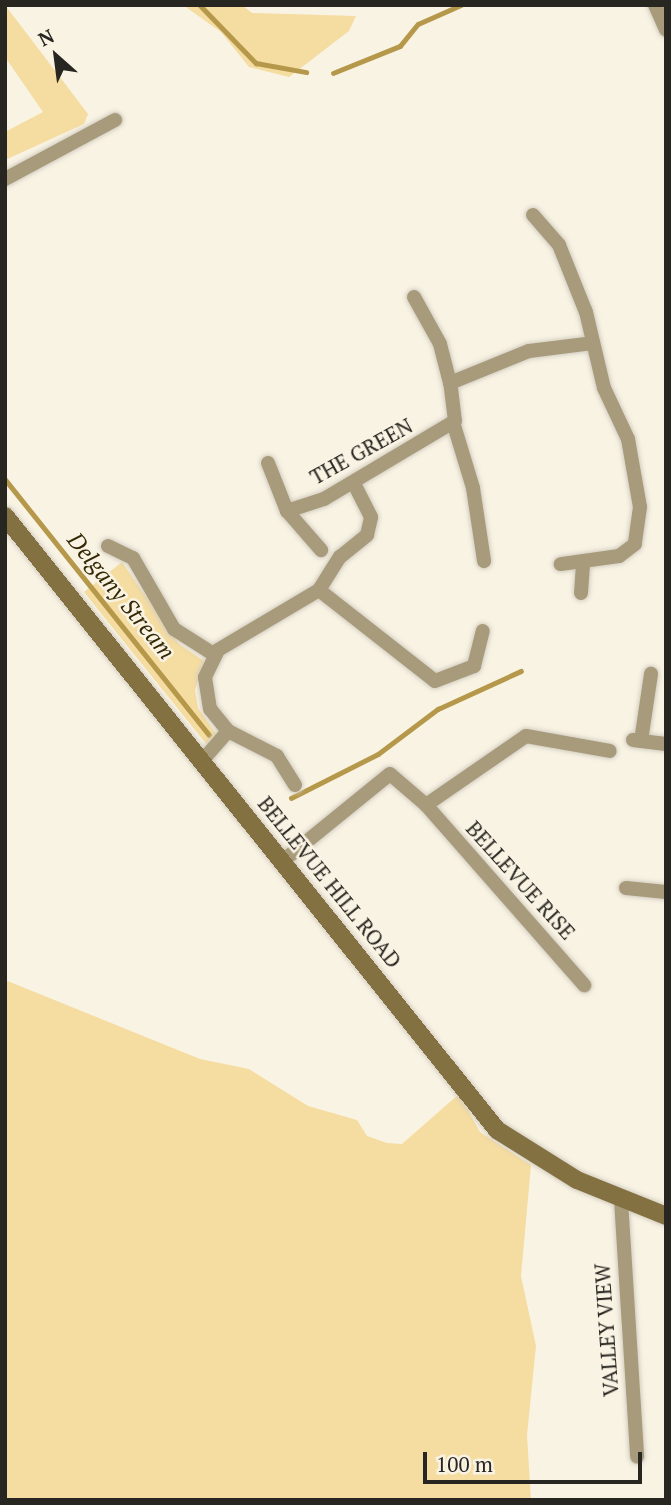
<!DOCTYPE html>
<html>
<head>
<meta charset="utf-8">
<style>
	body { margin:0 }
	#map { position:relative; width:671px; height:1505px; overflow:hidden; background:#f9f3e4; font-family:"PT Serif",serif }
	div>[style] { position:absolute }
	.green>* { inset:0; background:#f5dca0 }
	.stream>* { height:4.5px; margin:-2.25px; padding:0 2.25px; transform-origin:2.25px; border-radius:2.25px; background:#b6984b }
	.roads { filter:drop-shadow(0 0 2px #d3cec1) drop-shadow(0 0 2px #d3cec1) }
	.street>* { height:14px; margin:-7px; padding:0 7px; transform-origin:7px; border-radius:7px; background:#a89b7c }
	.secondary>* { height:18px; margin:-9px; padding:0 9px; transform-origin:9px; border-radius:9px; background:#847141 }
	span { translate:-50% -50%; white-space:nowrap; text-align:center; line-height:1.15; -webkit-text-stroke:5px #f9f3e4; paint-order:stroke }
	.street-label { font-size:21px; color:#282620 }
	.water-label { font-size:23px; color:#352805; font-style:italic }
	.frame { position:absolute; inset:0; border:7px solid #282620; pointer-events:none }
	.north { position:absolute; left:21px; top:21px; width:70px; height:70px; -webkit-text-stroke:5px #f9f3e4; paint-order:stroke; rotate:332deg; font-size:19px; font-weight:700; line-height:28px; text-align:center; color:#282620 }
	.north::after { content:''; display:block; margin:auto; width:24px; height:32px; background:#282620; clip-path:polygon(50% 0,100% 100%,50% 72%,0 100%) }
	.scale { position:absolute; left:423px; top:1452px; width:219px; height:32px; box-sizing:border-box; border:4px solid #282620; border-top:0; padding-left:9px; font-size:21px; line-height:24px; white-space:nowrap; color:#282620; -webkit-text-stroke:5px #f9f3e4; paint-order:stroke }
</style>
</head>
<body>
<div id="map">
	<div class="green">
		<i style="clip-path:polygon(5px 5px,88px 114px,84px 124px,5px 160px,5px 132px,43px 112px,5px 57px)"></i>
		<i style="clip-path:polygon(183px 5px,242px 5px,252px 13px,356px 16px,349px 31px,289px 77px,249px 67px,221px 32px)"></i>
		<i style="clip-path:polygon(122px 562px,179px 644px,204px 661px,195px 690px,198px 708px,217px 735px,208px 746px,84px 592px)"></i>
		<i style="clip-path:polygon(5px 980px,200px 1059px,249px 1069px,308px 1106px,357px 1120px,367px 1136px,387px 1143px,402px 1144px,459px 1094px,480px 1132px,531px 1165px,521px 1276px,536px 1346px,527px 1435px,531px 1500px,5px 1500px)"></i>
	</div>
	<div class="stream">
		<i style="left:200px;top:5px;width:81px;rotate:46deg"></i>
		<i style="left:256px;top:63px;width:51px;rotate:10.2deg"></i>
		<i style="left:333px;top:73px;width:72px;rotate:-21.9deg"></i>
		<i style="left:400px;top:46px;width:28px;rotate:-51deg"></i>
		<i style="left:418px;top:24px;width:47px;rotate:-23.8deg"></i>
		<i style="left:5px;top:479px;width:327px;rotate:51.4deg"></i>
		<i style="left:291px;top:798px;width:97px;rotate:-26.8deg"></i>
		<i style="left:378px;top:754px;width:75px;rotate:-36.9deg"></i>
		<i style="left:438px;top:709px;width:91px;rotate:-24.6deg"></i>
	</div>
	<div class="roads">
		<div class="street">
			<i style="left:655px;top:5px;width:27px;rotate:66deg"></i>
			<i style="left:5px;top:179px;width:125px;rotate:-28.2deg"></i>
			<i style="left:533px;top:215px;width:40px;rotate:49deg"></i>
			<i style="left:559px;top:245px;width:72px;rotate:68.1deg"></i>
			<i style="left:586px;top:312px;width:78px;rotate:76.7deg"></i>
			<i style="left:604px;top:388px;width:56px;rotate:64.8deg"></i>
			<i style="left:628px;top:439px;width:69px;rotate:80deg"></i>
			<i style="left:640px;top:507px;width:37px;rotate:98deg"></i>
			<i style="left:635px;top:544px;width:20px;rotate:143deg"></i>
			<i style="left:619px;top:556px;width:59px;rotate:172.1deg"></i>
			<i style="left:414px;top:297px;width:54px;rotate:61deg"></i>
			<i style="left:440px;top:344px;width:40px;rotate:75.6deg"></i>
			<i style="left:453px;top:422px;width:69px;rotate:73.1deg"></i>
			<i style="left:473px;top:488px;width:74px;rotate:81.4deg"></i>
			<i style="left:268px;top:463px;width:52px;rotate:68.4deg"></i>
			<i style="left:287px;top:511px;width:52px;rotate:48.9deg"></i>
			<i style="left:287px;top:511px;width:39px;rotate:-18deg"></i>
			<i style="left:324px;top:499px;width:152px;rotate:-30.8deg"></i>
			<i style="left:455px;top:421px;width:38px;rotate:-97deg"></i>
			<i style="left:450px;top:383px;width:85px;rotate:-22.1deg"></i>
			<i style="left:529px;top:351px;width:64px;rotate:-7.1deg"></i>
			<i style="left:108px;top:546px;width:28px;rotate:26deg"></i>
			<i style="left:133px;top:558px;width:82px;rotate:60deg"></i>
			<i style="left:174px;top:629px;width:49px;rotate:32.4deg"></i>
			<i style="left:319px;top:590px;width:39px;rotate:-58deg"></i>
			<i style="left:340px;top:557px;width:35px;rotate:-39deg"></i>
			<i style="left:367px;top:535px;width:18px;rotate:-77deg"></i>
			<i style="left:371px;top:517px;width:39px;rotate:-117deg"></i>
			<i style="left:581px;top:593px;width:29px;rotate:-86deg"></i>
			<i style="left:633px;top:740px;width:33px;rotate:7deg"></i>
			<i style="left:641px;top:741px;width:68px;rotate:-81.5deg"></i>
			<i style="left:202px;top:761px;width:40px;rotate:-49deg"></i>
			<i style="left:295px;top:785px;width:34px;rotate:-122deg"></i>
			<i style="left:277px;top:756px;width:55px;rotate:-153deg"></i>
			<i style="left:228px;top:731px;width:28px;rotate:-129deg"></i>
			<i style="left:210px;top:709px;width:32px;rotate:-99deg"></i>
			<i style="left:205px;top:677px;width:30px;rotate:-64deg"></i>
			<i style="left:218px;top:650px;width:117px;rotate:-30.7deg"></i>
			<i style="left:319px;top:590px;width:147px;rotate:38.1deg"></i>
			<i style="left:435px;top:681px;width:42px;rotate:-21deg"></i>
			<i style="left:474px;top:666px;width:36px;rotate:-76deg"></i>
			<i style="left:426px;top:805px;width:121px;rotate:-34.6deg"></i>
			<i style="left:526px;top:736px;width:85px;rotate:10.1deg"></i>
			<i style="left:284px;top:860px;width:136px;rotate:-39.1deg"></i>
			<i style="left:390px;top:774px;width:48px;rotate:40.7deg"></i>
			<i style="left:426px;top:805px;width:240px;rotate:48.7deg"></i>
			<i style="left:626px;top:888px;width:40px;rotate:5.7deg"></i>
			<i style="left:621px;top:1200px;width:257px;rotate:86.4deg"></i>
		</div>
		<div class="secondary">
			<i style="left:5px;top:516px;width:787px;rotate:51.29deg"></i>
			<i style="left:497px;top:1130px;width:94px;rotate:32deg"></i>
			<i style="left:577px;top:1180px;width:96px;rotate:22deg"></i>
		</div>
	</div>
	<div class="street-label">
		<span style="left:361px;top:451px;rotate:-29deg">THE GREEN</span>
		<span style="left:521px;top:880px;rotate:48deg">BELLEVUE RISE</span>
		<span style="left:330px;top:882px;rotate:51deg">BELLEVUE HILL ROAD</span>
		<span style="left:606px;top:1330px;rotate:-94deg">VALLEY VIEW</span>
	</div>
	<div class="water-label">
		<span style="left:121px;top:596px;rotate:51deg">Delgany Stream</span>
	</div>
	<div class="frame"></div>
	<div class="north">N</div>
	<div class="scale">100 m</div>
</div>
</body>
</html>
